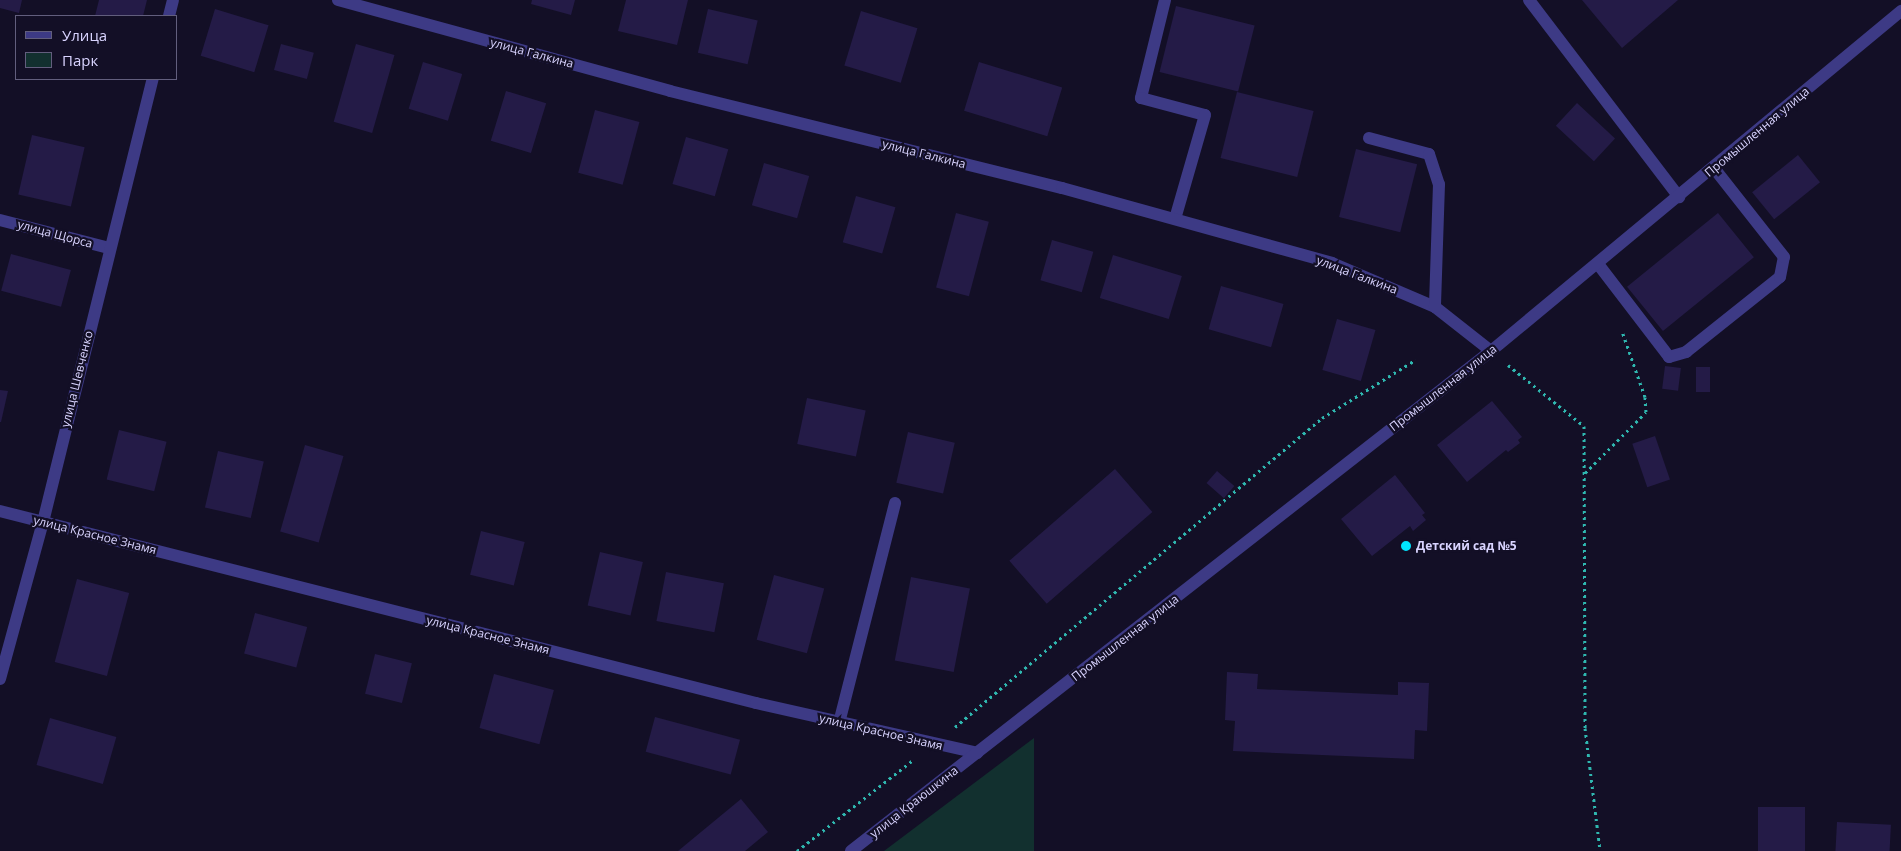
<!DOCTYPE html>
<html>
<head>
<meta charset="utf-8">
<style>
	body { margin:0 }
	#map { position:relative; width:1901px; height:851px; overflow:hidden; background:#130f26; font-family:"Open Sans",sans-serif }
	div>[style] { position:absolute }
	.green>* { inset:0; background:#12302f }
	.building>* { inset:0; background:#241b47; transform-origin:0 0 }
	.path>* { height:3px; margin-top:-1.5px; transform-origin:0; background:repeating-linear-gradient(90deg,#2fb8b0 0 2.5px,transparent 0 6.5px) }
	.lane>* { height:12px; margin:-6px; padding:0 6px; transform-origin:6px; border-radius:6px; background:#3d3a85 }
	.street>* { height:12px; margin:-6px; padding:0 6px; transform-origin:6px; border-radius:6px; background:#3d3a85 }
	.dots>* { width:14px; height:14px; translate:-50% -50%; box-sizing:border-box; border:2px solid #130f26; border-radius:50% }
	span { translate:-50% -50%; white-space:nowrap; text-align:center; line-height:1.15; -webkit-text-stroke:4.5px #130f26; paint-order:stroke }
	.street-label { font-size:12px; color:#d9d4ff }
	.poi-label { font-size:12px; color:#d9d4ff; font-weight:700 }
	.left { translate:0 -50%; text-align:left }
	.legend { position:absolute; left:15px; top:15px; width:162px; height:65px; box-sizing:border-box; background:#130f26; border:1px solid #625e7d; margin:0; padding:6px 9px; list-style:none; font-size:15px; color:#d9d4ff }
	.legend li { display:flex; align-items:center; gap:10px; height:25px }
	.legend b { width:25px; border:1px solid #625e7d }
</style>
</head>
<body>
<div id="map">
	<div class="green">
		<i style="clip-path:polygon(1034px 738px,1034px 851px,884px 851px)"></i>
	</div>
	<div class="building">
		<i style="clip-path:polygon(0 0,22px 0,19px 13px,0 8px)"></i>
		<i style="clip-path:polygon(99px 0,147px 0,143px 16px,95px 16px)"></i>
		<i style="clip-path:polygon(532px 0,575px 0,571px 15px,531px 4px)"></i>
		<i style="clip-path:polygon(626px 0,688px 0,677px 45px,618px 31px)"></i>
		<i style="clip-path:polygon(1582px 0,1678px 0,1622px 48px)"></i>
		<i style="left:1176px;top:6px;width:81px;height:68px;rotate:14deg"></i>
		<i style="left:215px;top:9px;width:56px;height:49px;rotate:17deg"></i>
		<i style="left:708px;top:9px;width:51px;height:45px;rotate:13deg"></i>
		<i style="left:861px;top:11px;width:59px;height:57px;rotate:17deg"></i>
		<i style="left:281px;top:44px;width:34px;height:27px;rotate:15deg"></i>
		<i style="left:356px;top:44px;width:40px;height:81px;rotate:16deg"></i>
		<i style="left:423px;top:62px;width:41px;height:49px;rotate:17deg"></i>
		<i style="left:979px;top:62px;width:87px;height:51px;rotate:17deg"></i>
		<i style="left:506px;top:91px;width:42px;height:52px;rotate:17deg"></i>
		<i style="left:1237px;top:92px;width:79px;height:68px;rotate:14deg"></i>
		<i style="left:1577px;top:103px;width:52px;height:31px;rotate:43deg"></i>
		<i style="left:595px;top:110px;width:46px;height:65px;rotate:15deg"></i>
		<i style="left:32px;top:135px;width:54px;height:61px;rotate:13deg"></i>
		<i style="left:686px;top:137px;width:44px;height:49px;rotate:16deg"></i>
		<i style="left:1356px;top:149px;width:63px;height:70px;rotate:14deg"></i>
		<i style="left:1798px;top:155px;width:35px;height:59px;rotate:51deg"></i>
		<i style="left:764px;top:163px;width:47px;height:44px;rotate:16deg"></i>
		<i style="left:856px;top:196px;width:41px;height:48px;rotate:16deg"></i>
		<i style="left:956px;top:213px;width:34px;height:77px;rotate:15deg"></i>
		<i style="left:1718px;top:213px;width:57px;height:117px;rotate:51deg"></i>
		<i style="left:1052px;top:240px;width:43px;height:42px;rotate:16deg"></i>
		<i style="left:11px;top:254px;width:62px;height:38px;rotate:15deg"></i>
		<i style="left:1113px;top:255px;width:72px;height:45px;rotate:17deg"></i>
		<i style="left:1221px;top:286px;width:65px;height:45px;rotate:16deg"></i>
		<i style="left:1337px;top:319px;width:40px;height:53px;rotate:16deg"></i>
		<i style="left:1665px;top:366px;width:16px;height:23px;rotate:7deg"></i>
		<i style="left:1696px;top:367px;width:14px;height:25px"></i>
		<i style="clip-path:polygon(0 390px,8px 391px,1px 422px,0 422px)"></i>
		<i style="left:807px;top:398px;width:60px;height:47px;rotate:12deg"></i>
		<i style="clip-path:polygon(1492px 401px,1522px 437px,1518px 440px,1520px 443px,1508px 452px,1506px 450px,1467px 482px,1437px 445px)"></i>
		<i style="left:119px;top:430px;width:49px;height:51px;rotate:14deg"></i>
		<i style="left:908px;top:432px;width:48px;height:52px;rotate:13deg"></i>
		<i style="left:1655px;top:436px;width:46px;height:24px;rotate:71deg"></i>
		<i style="left:305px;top:445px;width:40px;height:90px;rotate:16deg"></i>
		<i style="left:218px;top:451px;width:47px;height:58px;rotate:13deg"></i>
		<i style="left:1115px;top:469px;width:57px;height:140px;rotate:49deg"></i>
		<i style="left:1217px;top:471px;width:23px;height:16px;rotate:41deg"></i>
		<i style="clip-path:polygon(1395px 475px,1425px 513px,1422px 515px,1426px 520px,1413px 531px,1410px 526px,1372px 556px,1341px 519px)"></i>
		<i style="left:481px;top:531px;width:45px;height:45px;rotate:14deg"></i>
		<i style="left:600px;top:552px;width:44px;height:55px;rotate:13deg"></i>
		<i style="left:666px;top:572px;width:59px;height:50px;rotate:11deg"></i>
		<i style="left:774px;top:575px;width:52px;height:67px;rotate:15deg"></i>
		<i style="left:911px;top:577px;width:60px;height:85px;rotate:11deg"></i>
		<i style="left:77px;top:579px;width:54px;height:86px;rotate:15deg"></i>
		<i style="left:255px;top:613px;width:54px;height:42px;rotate:15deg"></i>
		<i style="left:375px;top:654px;width:38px;height:41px;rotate:14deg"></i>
		<i style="clip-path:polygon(1227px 672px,1258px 674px,1257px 689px,1398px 695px,1398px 682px,1429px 683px,1427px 731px,1415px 730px,1414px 759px,1233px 751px,1235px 721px,1225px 720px)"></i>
		<i style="left:494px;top:674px;width:62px;height:56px;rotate:15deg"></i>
		<i style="left:655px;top:717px;width:88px;height:36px;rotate:15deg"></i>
		<i style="left:50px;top:718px;width:69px;height:49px;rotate:16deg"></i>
		<i style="clip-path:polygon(741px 799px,768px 832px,745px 851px,678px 851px)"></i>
		<i style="left:1758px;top:807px;width:47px;height:44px"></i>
		<i style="left:1837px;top:822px;width:54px;height:29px;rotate:3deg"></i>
	</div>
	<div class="path">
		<i style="left:1508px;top:365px;width:97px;rotate:38.8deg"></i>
		<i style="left:1584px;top:426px;width:302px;rotate:89.8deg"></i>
		<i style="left:1585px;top:728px;width:124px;rotate:83deg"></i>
		<i style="left:1585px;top:473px;width:86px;rotate:-45deg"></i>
		<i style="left:1646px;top:412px;width:15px;rotate:-94deg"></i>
		<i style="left:1645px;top:397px;width:70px;rotate:-109.2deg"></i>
		<i style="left:955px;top:727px;width:480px;rotate:-40.1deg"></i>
		<i style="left:1322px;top:418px;width:110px;rotate:-31.9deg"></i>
		<i style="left:797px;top:851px;width:147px;rotate:-38.1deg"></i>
	</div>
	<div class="lane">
		<i style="left:1165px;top:0;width:101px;rotate:103.8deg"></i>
		<i style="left:1141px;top:98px;width:66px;rotate:14.9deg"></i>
		<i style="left:1205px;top:115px;width:108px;rotate:106.1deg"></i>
		<i style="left:1529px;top:0;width:248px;rotate:52.7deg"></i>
		<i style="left:1598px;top:264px;width:117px;rotate:52.6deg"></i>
		<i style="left:1669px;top:357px;width:18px;rotate:-16deg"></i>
		<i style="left:1686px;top:352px;width:120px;rotate:-38.6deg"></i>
		<i style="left:1780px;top:277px;width:20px;rotate:-79deg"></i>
		<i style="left:1784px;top:257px;width:113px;rotate:-128.2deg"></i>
		<i style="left:839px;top:723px;width:227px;rotate:-75.7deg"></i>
	</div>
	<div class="street">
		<i style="left:338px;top:0;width:344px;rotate:15.3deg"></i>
		<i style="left:670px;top:91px;width:404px;rotate:13.9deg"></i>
		<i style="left:1062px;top:188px;width:280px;rotate:15.5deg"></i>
		<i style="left:1332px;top:263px;width:112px;rotate:23.1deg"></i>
		<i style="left:1435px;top:307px;width:71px;rotate:38.2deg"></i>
		<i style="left:169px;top:16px;width:16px;rotate:-76deg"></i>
		<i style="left:1369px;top:138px;width:62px;rotate:14.9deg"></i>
		<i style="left:1429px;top:154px;width:32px;rotate:72deg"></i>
		<i style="left:1439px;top:184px;width:123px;rotate:91.9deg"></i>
		<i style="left:0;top:220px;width:113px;rotate:14.4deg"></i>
		<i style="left:0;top:511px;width:780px;rotate:14.25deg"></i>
		<i style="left:756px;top:703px;width:227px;rotate:12.7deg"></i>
		<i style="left:0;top:679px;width:163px;rotate:-74.7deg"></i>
		<i style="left:43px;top:522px;width:456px;rotate:-76.1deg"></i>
		<i style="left:851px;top:851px;width:812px;rotate:-38deg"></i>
		<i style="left:1491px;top:351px;width:533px;rotate:-39.67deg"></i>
	</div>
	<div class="dots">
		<i style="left:1406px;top:546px;background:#00e5ff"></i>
	</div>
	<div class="street-label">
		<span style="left:532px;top:53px;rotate:15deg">улица Галкина</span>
		<span style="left:1757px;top:132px;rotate:-40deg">Промышленная улица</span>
		<span style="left:924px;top:154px;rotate:14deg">улица Галкина</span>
		<span style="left:55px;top:234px;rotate:15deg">улица Щорса</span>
		<span style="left:1357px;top:275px;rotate:21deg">улица Галкина</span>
		<span style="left:77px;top:379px;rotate:-76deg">улица Шевченко</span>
		<span style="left:1443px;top:388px;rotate:-38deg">Промышленная улица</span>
		<span style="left:95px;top:535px;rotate:14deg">улица Красное Знамя</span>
		<span style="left:488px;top:635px;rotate:14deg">улица Красное Знамя</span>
		<span style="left:1125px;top:638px;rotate:-38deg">Промышленная улица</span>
		<span style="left:881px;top:732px;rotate:13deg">улица Красное Знамя</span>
		<span style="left:914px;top:802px;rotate:-38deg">улица Краюшкина</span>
	</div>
	<div class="poi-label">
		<span class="left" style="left:1416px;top:546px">Детский сад №5</span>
	</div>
	<ul class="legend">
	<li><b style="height:6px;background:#3d3a85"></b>Улица</li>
	<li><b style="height:14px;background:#12302f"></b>Парк</li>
	</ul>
</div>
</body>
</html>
